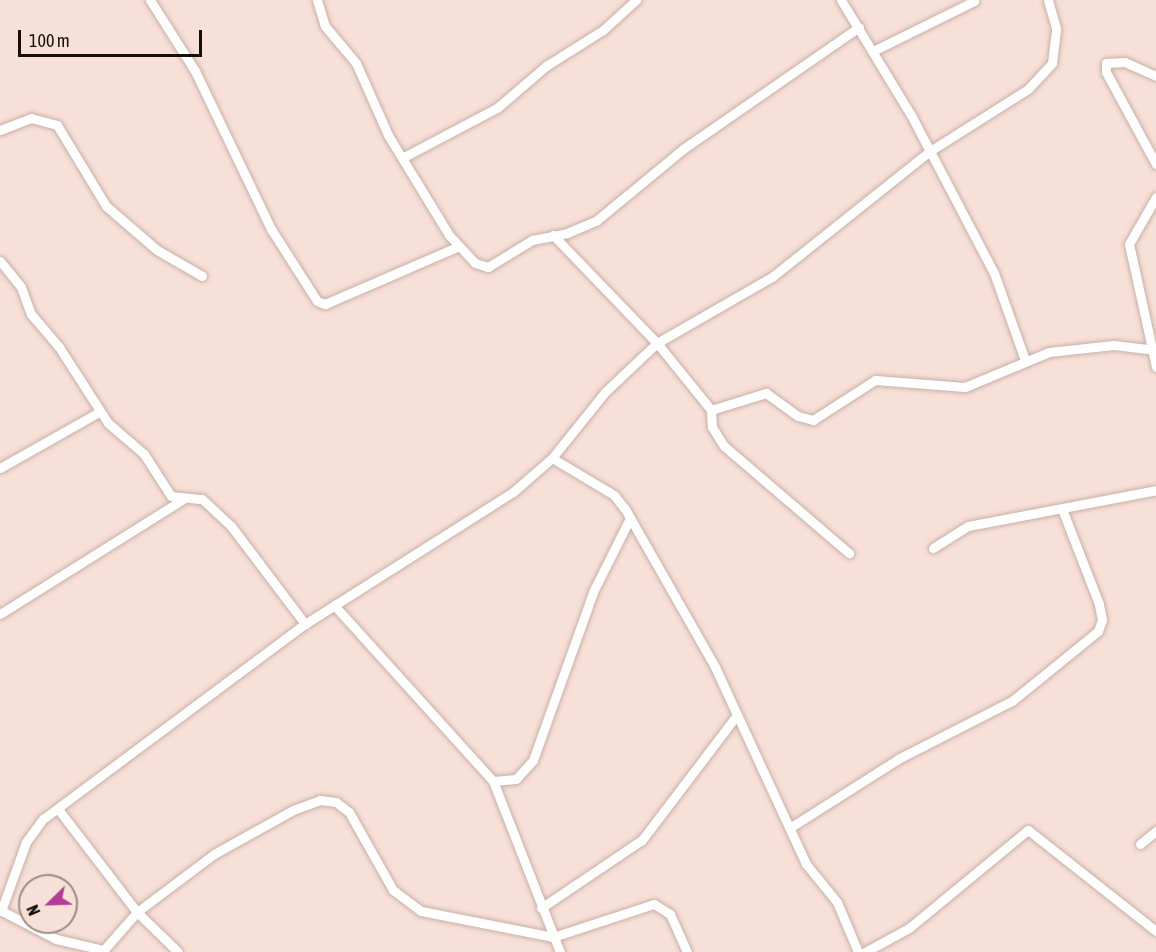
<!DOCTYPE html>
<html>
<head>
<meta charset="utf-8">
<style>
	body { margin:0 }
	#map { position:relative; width:1156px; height:952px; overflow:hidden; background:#f7e0d7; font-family:"Asap Condensed",sans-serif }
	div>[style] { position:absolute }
	.roads { filter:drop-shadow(0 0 2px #c7b0a8) drop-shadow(0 0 2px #c7b0a8) }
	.minor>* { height:9px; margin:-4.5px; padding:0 4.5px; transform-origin:4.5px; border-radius:4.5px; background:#fff }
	span { translate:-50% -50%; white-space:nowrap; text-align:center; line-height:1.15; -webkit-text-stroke:5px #f7e0d7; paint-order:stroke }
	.north { position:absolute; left:18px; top:874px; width:60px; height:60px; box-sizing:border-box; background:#f7e0d7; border:2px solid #9d8c85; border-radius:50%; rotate:247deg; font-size:16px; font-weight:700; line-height:24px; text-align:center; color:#160e0b }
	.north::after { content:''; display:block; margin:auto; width:21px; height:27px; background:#b23e96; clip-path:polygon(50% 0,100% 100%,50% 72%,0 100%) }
	.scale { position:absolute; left:18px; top:30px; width:184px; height:27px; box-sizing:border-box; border:3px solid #160e0b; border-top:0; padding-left:8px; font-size:18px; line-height:21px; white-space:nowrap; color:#160e0b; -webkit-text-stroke:4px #f7e0d7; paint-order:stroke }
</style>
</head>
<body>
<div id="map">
	<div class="roads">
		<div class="minor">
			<i style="left:150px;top:0;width:84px;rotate:57.6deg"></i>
			<i style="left:195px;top:71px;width:175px;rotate:64.3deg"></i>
			<i style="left:271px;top:229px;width:85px;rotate:57.4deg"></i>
			<i style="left:317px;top:301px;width:9px;rotate:21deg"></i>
			<i style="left:325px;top:304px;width:146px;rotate:-23.4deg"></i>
			<i style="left:317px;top:0;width:27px;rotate:73deg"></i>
			<i style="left:325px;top:26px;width:48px;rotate:50deg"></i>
			<i style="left:356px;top:63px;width:79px;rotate:66deg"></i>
			<i style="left:388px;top:135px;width:117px;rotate:58.6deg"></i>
			<i style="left:449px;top:235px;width:38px;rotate:47deg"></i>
			<i style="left:475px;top:263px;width:14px;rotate:17deg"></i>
			<i style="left:488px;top:267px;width:52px;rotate:-31.5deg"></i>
			<i style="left:532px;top:240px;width:36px;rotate:-11deg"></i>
			<i style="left:567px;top:233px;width:33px;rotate:-23deg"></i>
			<i style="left:597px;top:220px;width:112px;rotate:-39.5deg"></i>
			<i style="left:683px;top:149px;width:214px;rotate:-34.7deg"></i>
			<i style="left:841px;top:0;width:135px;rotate:58.7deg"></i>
			<i style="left:911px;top:115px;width:178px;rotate:62.3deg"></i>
			<i style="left:994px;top:273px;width:92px;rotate:70.4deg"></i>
			<i style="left:873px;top:51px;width:113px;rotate:-26.3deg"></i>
			<i style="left:1156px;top:76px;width:34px;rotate:-156deg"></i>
			<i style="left:1125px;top:62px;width:19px;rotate:177deg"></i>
			<i style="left:1106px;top:63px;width:9px;rotate:90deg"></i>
			<i style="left:1106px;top:72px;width:105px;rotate:61.5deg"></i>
			<i style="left:0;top:130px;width:33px;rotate:-21deg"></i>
			<i style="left:31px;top:118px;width:27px;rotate:15deg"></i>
			<i style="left:57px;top:125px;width:95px;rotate:58.8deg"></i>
			<i style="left:106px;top:206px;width:67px;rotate:40.8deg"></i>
			<i style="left:157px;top:250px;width:52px;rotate:30deg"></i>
			<i style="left:402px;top:158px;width:107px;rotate:-27.8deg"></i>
			<i style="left:497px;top:108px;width:65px;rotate:-40.6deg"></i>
			<i style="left:546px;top:66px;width:67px;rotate:-32.3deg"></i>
			<i style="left:603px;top:30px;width:45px;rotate:-42.3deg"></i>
			<i style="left:1156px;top:197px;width:54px;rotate:119.9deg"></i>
			<i style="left:1129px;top:244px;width:126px;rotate:77.6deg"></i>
			<i style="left:553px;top:235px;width:150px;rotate:46.1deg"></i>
			<i style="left:657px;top:343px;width:86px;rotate:51.1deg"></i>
			<i style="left:711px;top:410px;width:17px;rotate:87deg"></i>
			<i style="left:712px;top:427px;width:22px;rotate:58deg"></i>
			<i style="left:724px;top:446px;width:165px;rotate:40.6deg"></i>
			<i style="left:0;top:261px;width:33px;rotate:51deg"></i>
			<i style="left:21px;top:287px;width:29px;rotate:70deg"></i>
			<i style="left:31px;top:314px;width:43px;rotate:49.7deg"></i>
			<i style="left:59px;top:347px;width:90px;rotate:57.2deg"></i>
			<i style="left:108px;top:423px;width:48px;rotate:40.7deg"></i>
			<i style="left:144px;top:454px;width:50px;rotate:57.3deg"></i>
			<i style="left:171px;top:496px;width:31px;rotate:6deg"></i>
			<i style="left:202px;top:499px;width:40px;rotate:43deg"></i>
			<i style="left:231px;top:526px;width:123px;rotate:52.9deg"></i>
			<i style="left:711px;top:410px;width:58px;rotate:-17.2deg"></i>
			<i style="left:766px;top:393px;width:39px;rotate:36deg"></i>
			<i style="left:798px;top:416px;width:16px;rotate:15deg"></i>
			<i style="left:813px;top:420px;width:74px;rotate:-32.8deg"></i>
			<i style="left:875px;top:380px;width:90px;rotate:4.4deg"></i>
			<i style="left:965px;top:387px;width:91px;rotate:-22.6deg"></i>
			<i style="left:1049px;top:352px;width:65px;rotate:-6.1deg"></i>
			<i style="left:1114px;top:345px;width:42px;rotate:6.8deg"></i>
			<i style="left:552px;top:458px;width:72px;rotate:30.8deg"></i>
			<i style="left:614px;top:495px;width:18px;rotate:52deg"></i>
			<i style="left:625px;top:509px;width:182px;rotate:60.3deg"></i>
			<i style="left:715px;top:667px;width:217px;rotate:65.2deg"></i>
			<i style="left:806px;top:864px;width:49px;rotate:50.8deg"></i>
			<i style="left:837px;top:902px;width:54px;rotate:67.2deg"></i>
			<i style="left:0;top:468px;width:114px;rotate:-29.5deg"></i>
			<i style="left:933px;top:548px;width:41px;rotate:-32.2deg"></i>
			<i style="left:968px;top:526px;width:191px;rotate:-10.8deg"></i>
			<i style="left:334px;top:605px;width:237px;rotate:47.9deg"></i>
			<i style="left:493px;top:781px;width:184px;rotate:68.6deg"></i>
			<i style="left:0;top:614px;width:216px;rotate:-32.1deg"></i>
			<i style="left:493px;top:781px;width:23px;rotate:-5deg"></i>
			<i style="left:516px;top:779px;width:25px;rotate:-48deg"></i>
			<i style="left:533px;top:760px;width:178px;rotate:-70.3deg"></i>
			<i style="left:593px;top:592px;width:83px;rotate:-63.4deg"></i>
			<i style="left:58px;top:809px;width:130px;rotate:52.5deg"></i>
			<i style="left:137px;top:912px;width:57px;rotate:44.3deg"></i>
			<i style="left:791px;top:827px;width:127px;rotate:-32.4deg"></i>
			<i style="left:898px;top:759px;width:128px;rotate:-27deg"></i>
			<i style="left:1012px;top:701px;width:111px;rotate:-39.1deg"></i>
			<i style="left:1098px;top:631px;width:12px;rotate:-70deg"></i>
			<i style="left:1102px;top:620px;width:16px;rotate:-101deg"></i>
			<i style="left:1099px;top:604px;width:102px;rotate:-111.3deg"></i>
			<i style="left:1140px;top:844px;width:21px;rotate:-39deg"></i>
			<i style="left:541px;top:908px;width:122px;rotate:-34deg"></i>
			<i style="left:642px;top:840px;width:157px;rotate:-52.8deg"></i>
			<i style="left:0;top:910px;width:63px;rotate:27.4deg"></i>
			<i style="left:56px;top:939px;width:48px;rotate:13.2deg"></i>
			<i style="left:1px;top:911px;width:73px;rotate:-70.1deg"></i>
			<i style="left:26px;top:842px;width:29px;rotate:-54deg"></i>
			<i style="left:43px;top:819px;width:327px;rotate:-36.7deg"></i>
			<i style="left:305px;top:624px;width:246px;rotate:-32.4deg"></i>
			<i style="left:513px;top:492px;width:52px;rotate:-41.1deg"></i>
			<i style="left:552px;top:458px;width:85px;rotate:-51.2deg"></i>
			<i style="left:605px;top:392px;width:71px;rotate:-43.3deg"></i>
			<i style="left:657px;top:343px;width:133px;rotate:-29.9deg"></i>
			<i style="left:772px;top:277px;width:202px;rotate:-38.6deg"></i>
			<i style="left:930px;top:151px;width:116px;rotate:-32.3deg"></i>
			<i style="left:1028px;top:89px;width:35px;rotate:-47deg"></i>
			<i style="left:1052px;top:63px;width:35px;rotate:-83deg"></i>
			<i style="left:1056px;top:28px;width:29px;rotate:-106deg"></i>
			<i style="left:102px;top:952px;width:53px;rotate:-48.8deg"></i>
			<i style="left:137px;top:912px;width:96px;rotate:-37deg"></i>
			<i style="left:214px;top:854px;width:90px;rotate:-29.1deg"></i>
			<i style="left:293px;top:810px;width:29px;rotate:-20deg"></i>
			<i style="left:320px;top:800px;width:16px;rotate:7deg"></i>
			<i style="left:336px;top:802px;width:16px;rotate:38deg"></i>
			<i style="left:349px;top:812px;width:90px;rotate:60.6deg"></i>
			<i style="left:393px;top:890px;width:35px;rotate:37deg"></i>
			<i style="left:421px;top:911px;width:135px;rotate:11.1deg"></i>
			<i style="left:553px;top:937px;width:106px;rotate:-18.1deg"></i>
			<i style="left:654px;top:904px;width:19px;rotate:32deg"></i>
			<i style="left:670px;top:914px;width:42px;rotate:65.9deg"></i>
			<i style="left:865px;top:952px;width:50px;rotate:-28.6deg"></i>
			<i style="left:909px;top:928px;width:154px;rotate:-39.5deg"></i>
			<i style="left:1028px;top:830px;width:163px;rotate:38.3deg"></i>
		</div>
	</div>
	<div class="north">N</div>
	<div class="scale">100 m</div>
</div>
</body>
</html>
